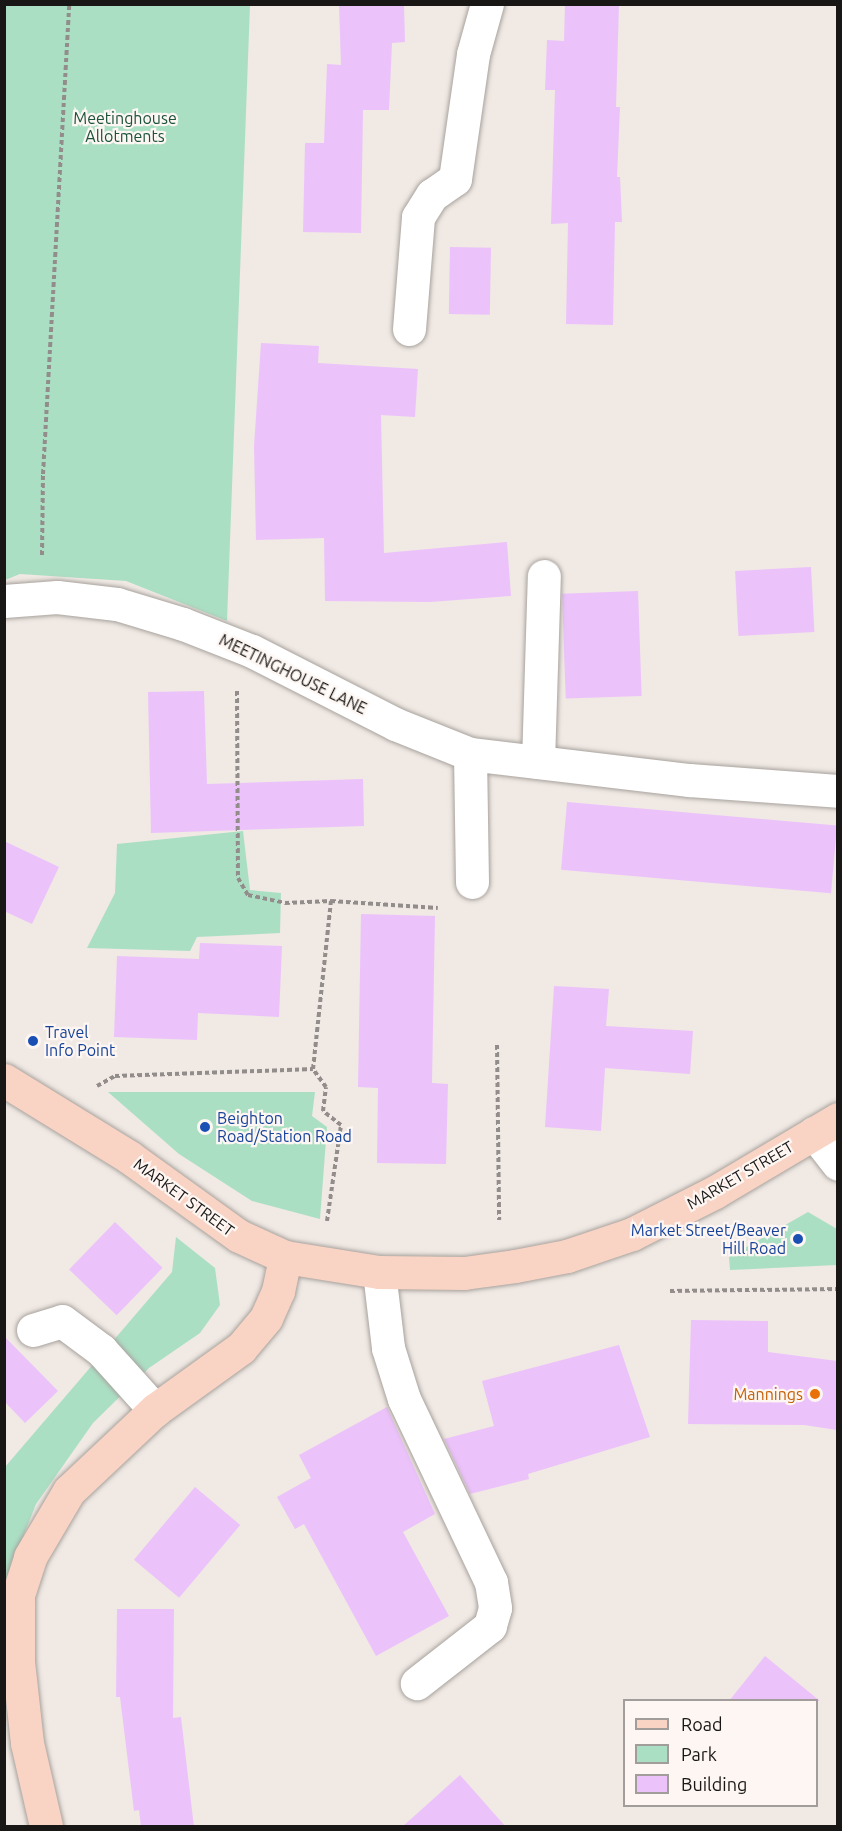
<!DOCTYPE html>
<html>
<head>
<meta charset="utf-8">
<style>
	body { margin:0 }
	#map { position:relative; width:842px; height:1831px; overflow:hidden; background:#f0e9e4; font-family:Ubuntu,sans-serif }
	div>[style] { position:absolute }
	.green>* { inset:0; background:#abdfc4 }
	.building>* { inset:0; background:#ecc2fb; transform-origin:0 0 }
	.path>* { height:4px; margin-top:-2px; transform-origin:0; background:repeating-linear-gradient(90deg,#928d8a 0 4.5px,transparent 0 7.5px) }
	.roads { filter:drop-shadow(0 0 2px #a8a29d) drop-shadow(0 0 2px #a8a29d) }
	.minor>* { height:33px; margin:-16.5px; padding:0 16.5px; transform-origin:16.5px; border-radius:16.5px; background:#fff }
	.major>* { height:33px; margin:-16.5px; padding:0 16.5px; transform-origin:16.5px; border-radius:16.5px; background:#f9d4c4 }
	.dots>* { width:16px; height:16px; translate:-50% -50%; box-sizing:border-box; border:3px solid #fdf6f2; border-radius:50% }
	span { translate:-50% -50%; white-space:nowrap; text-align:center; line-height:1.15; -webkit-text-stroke:4.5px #fdf6f2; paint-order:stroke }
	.park-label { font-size:16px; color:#1b533c }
	.street-label { font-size:16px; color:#191715 }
	.transit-label { font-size:16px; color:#164399 }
	.left { translate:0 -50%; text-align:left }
	.right { translate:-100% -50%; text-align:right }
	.food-label { font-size:16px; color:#c56008 }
	.frame { position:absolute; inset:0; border:6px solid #191715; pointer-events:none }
	.legend { position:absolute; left:623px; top:1699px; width:195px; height:108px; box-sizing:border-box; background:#fdf6f2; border:2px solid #a29d9a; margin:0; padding:8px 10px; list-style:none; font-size:18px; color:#191715 }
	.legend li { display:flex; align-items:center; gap:12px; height:30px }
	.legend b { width:30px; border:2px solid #a29d9a }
</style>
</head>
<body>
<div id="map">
	<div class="green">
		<i style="clip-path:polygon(4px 5px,250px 5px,227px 621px,126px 581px,20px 574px,5px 580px)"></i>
		<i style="clip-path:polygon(243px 831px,250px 890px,281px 893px,280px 933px,197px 937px,190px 951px,87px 948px,115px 893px,117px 844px)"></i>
		<i style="clip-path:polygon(108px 1092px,315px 1092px,312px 1116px,327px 1127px,320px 1219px,252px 1201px,179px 1154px)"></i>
		<i style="clip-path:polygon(808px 1212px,837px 1229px,837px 1265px,730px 1270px,729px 1257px)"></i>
		<i style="clip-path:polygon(176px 1237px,215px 1268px,220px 1305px,200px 1333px,149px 1368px,93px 1423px,36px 1504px,5px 1582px,5px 1467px,172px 1272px)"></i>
	</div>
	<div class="building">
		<i style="clip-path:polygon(339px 4px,404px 4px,405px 42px,392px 43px,389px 110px,363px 110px,361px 233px,303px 232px,305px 143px,324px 143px,327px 64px,341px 65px)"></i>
		<i style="clip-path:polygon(565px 4px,619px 4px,616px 107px,620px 107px,617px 177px,620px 177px,622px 222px,615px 222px,613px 325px,566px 324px,568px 223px,551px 224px,555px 90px,545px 90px,547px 40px,564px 41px)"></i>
		<i style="left:450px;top:247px;width:41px;height:67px;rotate:1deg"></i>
		<i style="clip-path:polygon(261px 343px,319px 346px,318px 363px,418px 369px,415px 417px,381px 415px,384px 553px,507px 542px,511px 596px,430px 602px,325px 601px,324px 538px,256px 540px,254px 446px)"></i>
		<i style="left:811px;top:567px;width:65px;height:76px;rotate:87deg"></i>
		<i style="left:638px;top:591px;width:105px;height:76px;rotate:88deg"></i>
		<i style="clip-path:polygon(204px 691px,207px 784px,363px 779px,364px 826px,151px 833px,148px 692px)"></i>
		<i style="left:567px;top:802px;width:271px;height:68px;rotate:5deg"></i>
		<i style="clip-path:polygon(4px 841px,59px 867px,32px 924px,4px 911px)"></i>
		<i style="clip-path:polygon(361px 914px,435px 916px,432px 1083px,448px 1084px,446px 1164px,377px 1163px,378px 1088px,358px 1087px)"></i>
		<i style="clip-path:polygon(200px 943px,282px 946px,279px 1017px,198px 1013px,197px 1040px,114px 1037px,117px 956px,199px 959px)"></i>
		<i style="clip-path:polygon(554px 986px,609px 989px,606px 1026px,693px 1031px,690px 1074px,605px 1068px,601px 1131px,545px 1127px)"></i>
		<i style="left:115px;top:1222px;width:66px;height:66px;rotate:44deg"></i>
		<i style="clip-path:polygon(691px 1320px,768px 1321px,768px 1352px,837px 1361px,837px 1430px,804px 1425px,688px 1424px)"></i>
		<i style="clip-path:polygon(4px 1336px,58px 1391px,25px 1423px,4px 1401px)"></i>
		<i style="clip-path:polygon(619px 1345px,650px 1437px,528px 1474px,529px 1479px,470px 1494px,444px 1439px,494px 1426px,482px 1381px)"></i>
		<i style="clip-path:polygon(387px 1407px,435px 1514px,403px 1532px,449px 1616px,376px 1656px,304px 1524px,295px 1529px,277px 1497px,311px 1478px,299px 1455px)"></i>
		<i style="left:195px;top:1487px;width:59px;height:95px;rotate:40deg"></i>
		<i style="clip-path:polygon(117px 1609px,174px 1609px,173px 1718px,181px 1717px,194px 1827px,141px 1827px,139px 1810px,134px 1811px,120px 1697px,116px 1697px)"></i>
		<i style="clip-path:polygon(765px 1656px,820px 1701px,729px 1701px)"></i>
		<i style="clip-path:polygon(460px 1775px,506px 1827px,402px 1827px)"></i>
	</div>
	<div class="path">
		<i style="left:42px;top:555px;width:81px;rotate:-89.3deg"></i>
		<i style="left:43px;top:474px;width:471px;rotate:-86.8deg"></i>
		<i style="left:237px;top:691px;width:187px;rotate:89.7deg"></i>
		<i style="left:238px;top:878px;width:20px;rotate:60deg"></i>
		<i style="left:248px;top:895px;width:38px;rotate:12deg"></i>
		<i style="left:285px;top:903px;width:46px;rotate:-2.5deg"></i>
		<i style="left:497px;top:1045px;width:175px;rotate:89.3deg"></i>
		<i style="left:97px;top:1086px;width:21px;rotate:-29deg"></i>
		<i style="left:115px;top:1076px;width:198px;rotate:-2deg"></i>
		<i style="left:327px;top:1221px;width:97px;rotate:-81.7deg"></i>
		<i style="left:341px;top:1125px;width:23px;rotate:-142deg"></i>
		<i style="left:323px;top:1111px;width:24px;rotate:-83deg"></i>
		<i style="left:326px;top:1087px;width:22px;rotate:-126deg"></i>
		<i style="left:313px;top:1069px;width:169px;rotate:-83.9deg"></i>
		<i style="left:331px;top:901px;width:107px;rotate:3.7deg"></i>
		<i style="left:670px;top:1291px;width:168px;rotate:-0.7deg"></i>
	</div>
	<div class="roads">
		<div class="minor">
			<i style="left:409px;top:329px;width:112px;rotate:-85.4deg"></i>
			<i style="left:418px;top:217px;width:26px;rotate:-58deg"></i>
			<i style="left:432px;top:195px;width:28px;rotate:-35deg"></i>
			<i style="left:455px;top:179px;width:126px;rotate:-81.8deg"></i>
			<i style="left:473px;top:54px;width:52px;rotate:-74.4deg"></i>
			<i style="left:4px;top:601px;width:53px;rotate:-4.3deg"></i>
			<i style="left:57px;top:597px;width:60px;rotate:6.7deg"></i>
			<i style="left:117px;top:604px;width:69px;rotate:16.9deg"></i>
			<i style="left:183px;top:624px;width:74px;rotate:21.4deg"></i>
			<i style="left:252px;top:651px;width:161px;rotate:27deg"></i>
			<i style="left:395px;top:724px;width:81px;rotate:21.8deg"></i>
			<i style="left:470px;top:754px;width:221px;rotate:6.8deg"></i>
			<i style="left:689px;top:780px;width:149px;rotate:4.2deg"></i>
			<i style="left:470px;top:754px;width:128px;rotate:89.1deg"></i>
			<i style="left:538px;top:762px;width:186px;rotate:-88.2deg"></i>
			<i style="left:814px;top:1133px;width:39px;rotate:52deg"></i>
			<i style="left:379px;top:1272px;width:77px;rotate:83.2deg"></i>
			<i style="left:388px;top:1348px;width:53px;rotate:72.6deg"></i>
			<i style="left:404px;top:1399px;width:203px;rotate:64.6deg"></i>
			<i style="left:491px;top:1582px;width:26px;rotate:81deg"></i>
			<i style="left:495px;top:1608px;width:19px;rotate:106deg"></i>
			<i style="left:490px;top:1626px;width:93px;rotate:142deg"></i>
			<i style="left:33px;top:1330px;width:30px;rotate:-17deg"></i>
			<i style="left:62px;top:1321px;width:49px;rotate:36.6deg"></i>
			<i style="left:101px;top:1350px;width:81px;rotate:48deg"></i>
		</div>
		<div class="major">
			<i style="left:4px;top:1080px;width:147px;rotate:31.6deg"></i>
			<i style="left:129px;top:1157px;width:135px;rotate:35.7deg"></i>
			<i style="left:239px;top:1236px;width:51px;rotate:24.5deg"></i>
			<i style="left:285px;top:1257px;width:95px;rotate:9.1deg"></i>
			<i style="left:379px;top:1272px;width:85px;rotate:0.7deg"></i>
			<i style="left:464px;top:1273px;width:51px;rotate:-7.8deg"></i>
			<i style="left:515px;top:1266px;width:53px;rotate:-10.9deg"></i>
			<i style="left:567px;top:1256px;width:69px;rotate:-18.7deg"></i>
			<i style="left:632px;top:1234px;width:93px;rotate:-26.8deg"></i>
			<i style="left:715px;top:1192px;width:143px;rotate:-30.7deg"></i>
			<i style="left:46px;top:1826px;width:85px;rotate:-102.9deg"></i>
			<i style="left:27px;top:1743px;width:81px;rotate:-96.3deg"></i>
			<i style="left:18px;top:1662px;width:67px;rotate:-90deg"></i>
			<i style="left:18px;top:1595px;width:40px;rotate:-72deg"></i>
			<i style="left:30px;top:1557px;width:77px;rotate:-59.4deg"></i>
			<i style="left:69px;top:1491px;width:118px;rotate:-43.3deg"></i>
			<i style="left:155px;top:1410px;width:106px;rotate:-35.8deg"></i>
			<i style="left:241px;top:1348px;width:39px;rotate:-50deg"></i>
			<i style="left:266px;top:1318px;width:30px;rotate:-66deg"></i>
			<i style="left:278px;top:1291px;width:35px;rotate:-78deg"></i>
		</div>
	</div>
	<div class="dots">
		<i style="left:33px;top:1041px;background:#1a4fb4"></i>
		<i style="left:205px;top:1127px;background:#1a4fb4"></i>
		<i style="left:798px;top:1239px;background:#1a4fb4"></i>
		<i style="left:815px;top:1394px;background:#e8710a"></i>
	</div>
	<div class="park-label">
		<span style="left:125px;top:127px">Meetinghouse<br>Allotments</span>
	</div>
	<div class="street-label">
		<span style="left:293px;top:674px;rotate:26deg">MEETINGHOUSE LANE</span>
		<span style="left:740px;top:1175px;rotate:-30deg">MARKET STREET</span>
		<span style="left:184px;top:1197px;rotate:36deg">MARKET STREET</span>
	</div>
	<div class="transit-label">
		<span class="left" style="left:45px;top:1041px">Travel<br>Info Point</span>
		<span class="left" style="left:217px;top:1127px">Beighton<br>Road/Station Road</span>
		<span class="right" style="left:786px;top:1239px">Market Street/Beaver<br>Hill Road</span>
	</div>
	<div class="food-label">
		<span class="right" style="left:803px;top:1394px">Mannings</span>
	</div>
	<div class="frame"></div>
	<ul class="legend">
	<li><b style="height:8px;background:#f9d4c4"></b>Road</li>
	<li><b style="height:16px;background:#abdfc4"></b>Park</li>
	<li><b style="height:16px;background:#ecc2fb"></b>Building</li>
	</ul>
</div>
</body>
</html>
